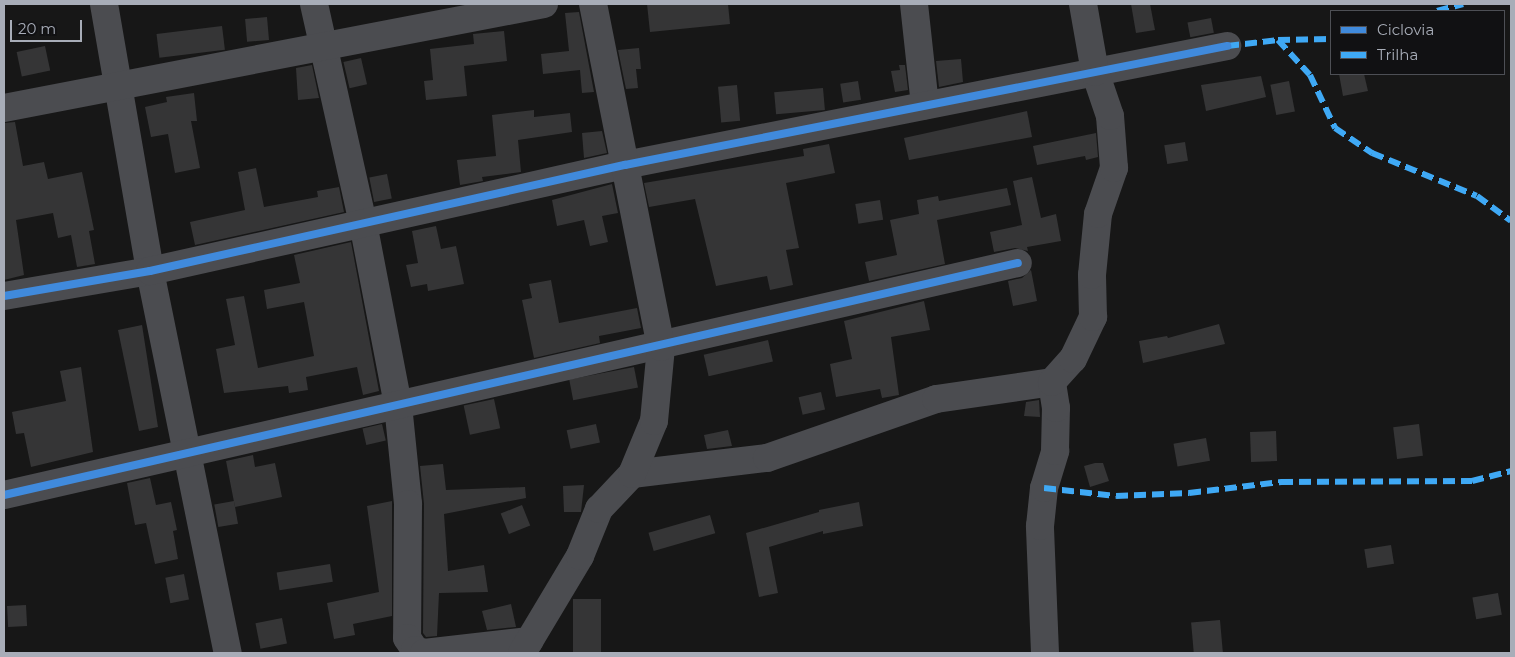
<!DOCTYPE html>
<html>
<head>
<meta charset="utf-8">
<style>
	body { margin:0 }
	#map { position:relative; width:1515px; height:657px; overflow:hidden; background:#171717; font-family:Montserrat,sans-serif }
	div>[style] { position:absolute }
	.building>* { inset:0; background:#353536; transform-origin:0 0 }
	.minor>* { height:28px; margin:-14px; padding:0 14px; transform-origin:14px; border-radius:14px; background:#4b4c50 }
	.quiet>* { height:6px; margin-top:-3px; transform-origin:0; background:repeating-linear-gradient(90deg,#3fa9f5 0 12px,transparent 0 18px) }
	.cycleway>* { height:8px; margin:-4px; padding:0 4px; transform-origin:4px; border-radius:4px; background:#408adc }
	span { translate:-50% -50%; white-space:nowrap; text-align:center; line-height:1.15; -webkit-text-stroke:4.5px #111113; paint-order:stroke }
	.frame { position:absolute; inset:0; border:5px solid #a8adb8; pointer-events:none }
	.legend { position:absolute; left:1330px; top:10px; width:175px; height:65px; box-sizing:border-box; background:#111113; border:1px solid #4d4f55; margin:0; padding:6px 9px; list-style:none; font-size:15px; color:#a8adb8 }
	.legend li { display:flex; align-items:center; gap:10px; height:25px }
	.legend b { width:25px; border:1px solid #4d4f55 }
	.scale { position:absolute; left:10px; top:20px; width:72px; height:22px; box-sizing:border-box; border:2px solid #a8adb8; border-top:0; padding-left:6px; font-size:15px; line-height:18px; white-space:nowrap; color:#a8adb8; -webkit-text-stroke:4px #111113; paint-order:stroke }
</style>
</head>
<body>
<div id="map">
	<div class="building">
		<i style="clip-path:polygon(647px 4px,728px 4px,730px 24px,650px 32px)"></i>
		<i style="clip-path:polygon(1131px 4px,1150px 4px,1155px 30px,1136px 33px)"></i>
		<i style="clip-path:polygon(579px 12px,594px 92px,582px 93px,580px 70px,543px 74px,541px 54px,569px 51px,565px 13px)"></i>
		<i style="left:267px;top:17px;width:23px;height:22px;rotate:85deg"></i>
		<i style="left:1211px;top:18px;width:15px;height:24px;rotate:79deg"></i>
		<i style="left:222px;top:26px;width:24px;height:66px;rotate:83deg"></i>
		<i style="clip-path:polygon(504px 31px,507px 61px,464px 66px,467px 96px,426px 100px,424px 81px,433px 80px,430px 49px,474px 44px,473px 34px)"></i>
		<i style="left:45px;top:46px;width:25px;height:29px;rotate:78deg"></i>
		<i style="clip-path:polygon(639px 48px,641px 69px,636px 69px,638px 88px,626px 89px,618px 50px)"></i>
		<i style="left:361px;top:58px;width:27px;height:18px;rotate:77deg"></i>
		<i style="clip-path:polygon(961px 59px,963px 82px,939px 87px,936px 61px)"></i>
		<i style="clip-path:polygon(312px 65px,319px 98px,298px 100px,296px 68px)"></i>
		<i style="clip-path:polygon(899px 65px,905px 65px,908px 90px,895px 92px,891px 71px,900px 70px)"></i>
		<i style="clip-path:polygon(1339px 74px,1364px 74px,1368px 91px,1343px 96px)"></i>
		<i style="clip-path:polygon(1261px 76px,1266px 97px,1206px 111px,1201px 85px)"></i>
		<i style="left:858px;top:81px;width:19px;height:18px;rotate:81deg"></i>
		<i style="left:1289px;top:81px;width:31px;height:19px;rotate:79deg"></i>
		<i style="left:737px;top:85px;width:36px;height:19px;rotate:85deg"></i>
		<i style="left:823px;top:88px;width:22px;height:49px;rotate:85deg"></i>
		<i style="clip-path:polygon(194px 93px,197px 121px,191px 121px,200px 168px,175px 173px,168px 134px,151px 137px,145px 107px,167px 102px,166px 97px)"></i>
		<i style="clip-path:polygon(534px 110px,534px 117px,570px 113px,572px 132px,518px 140px,521px 172px,482px 177px,483px 181px,460px 185px,457px 160px,496px 156px,492px 115px)"></i>
		<i style="clip-path:polygon(1027px 111px,1032px 137px,909px 160px,904px 138px)"></i>
		<i style="clip-path:polygon(15px 122px,23px 166px,44px 162px,48px 179px,82px 172px,94px 230px,89px 231px,95px 264px,77px 267px,71px 235px,58px 238px,53px 213px,16px 220px,24px 275px,4px 280px,4px 123px)"></i>
		<i style="clip-path:polygon(602px 131px,607px 153px,584px 158px,582px 133px)"></i>
		<i style="clip-path:polygon(1096px 133px,1098px 157px,1086px 160px,1085px 156px,1037px 165px,1033px 146px)"></i>
		<i style="left:1185px;top:142px;width:19px;height:21px;rotate:81deg"></i>
		<i style="clip-path:polygon(829px 144px,835px 173px,786px 183px,799px 248px,786px 250px,793px 285px,770px 290px,767px 276px,716px 286px,695px 199px,649px 207px,644px 183px,804px 156px,803px 149px)"></i>
		<i style="clip-path:polygon(256px 168px,264px 207px,318px 197px,317px 191px,339px 187px,344px 212px,195px 245px,190px 222px,245px 210px,238px 172px)"></i>
		<i style="left:387px;top:174px;width:25px;height:18px;rotate:79deg"></i>
		<i style="clip-path:polygon(1032px 177px,1041px 218px,1056px 214px,1061px 241px,1027px 247px,1028px 251px,1015px 248px,994px 252px,990px 232px,1022px 225px,1013px 181px)"></i>
		<i style="clip-path:polygon(612px 184px,618px 213px,602px 216px,608px 242px,590px 246px,584px 220px,557px 226px,552px 200px)"></i>
		<i style="clip-path:polygon(1007px 188px,1011px 205px,937px 220px,945px 264px,869px 281px,865px 262px,897px 255px,890px 220px,919px 214px,917px 200px,938px 196px,939px 201px)"></i>
		<i style="left:880px;top:200px;width:20px;height:25px;rotate:81deg"></i>
		<i style="clip-path:polygon(436px 226px,441px 249px,456px 246px,464px 284px,428px 291px,427px 284px,411px 287px,406px 265px,418px 263px,412px 231px)"></i>
		<i style="clip-path:polygon(351px 242px,379px 391px,363px 395px,357px 367px,306px 377px,308px 390px,289px 393px,288px 386px,224px 393px,216px 349px,235px 345px,226px 299px,244px 296px,258px 368px,314px 356px,304px 302px,267px 309px,264px 290px,300px 283px,294px 255px)"></i>
		<i style="clip-path:polygon(1031px 270px,1037px 301px,1013px 306px,1008px 281px,1022px 278px)"></i>
		<i style="clip-path:polygon(551px 280px,559px 323px,637px 308px,641px 328px,599px 336px,600px 343px,534px 358px,522px 300px,532px 298px,529px 284px)"></i>
		<i style="clip-path:polygon(924px 301px,930px 330px,891px 337px,899px 395px,882px 398px,880px 389px,836px 397px,830px 364px,852px 359px,844px 321px)"></i>
		<i style="clip-path:polygon(1219px 324px,1225px 344px,1143px 363px,1139px 341px,1167px 336px,1168px 338px)"></i>
		<i style="clip-path:polygon(142px 325px,158px 427px,139px 431px,118px 330px)"></i>
		<i style="left:768px;top:340px;width:22px;height:66px;rotate:77deg"></i>
		<i style="clip-path:polygon(81px 367px,93px 452px,31px 467px,24px 433px,16px 434px,12px 412px,66px 401px,60px 371px)"></i>
		<i style="left:634px;top:367px;width:21px;height:66px;rotate:79deg"></i>
		<i style="left:821px;top:392px;width:18px;height:23px;rotate:77deg"></i>
		<i style="left:494px;top:399px;width:30px;height:31px;rotate:78deg"></i>
		<i style="clip-path:polygon(1039px 400px,1040px 417px,1024px 416px,1026px 402px)"></i>
		<i style="left:382px;top:424px;width:17px;height:20px;rotate:77deg"></i>
		<i style="left:596px;top:424px;width:19px;height:30px;rotate:78deg"></i>
		<i style="left:1419px;top:424px;width:32px;height:26px;rotate:83deg"></i>
		<i style="clip-path:polygon(728px 430px,732px 446px,707px 449px,704px 435px)"></i>
		<i style="left:1276px;top:431px;width:30px;height:26px;rotate:88deg"></i>
		<i style="left:1206px;top:438px;width:23px;height:33px;rotate:80deg"></i>
		<i style="clip-path:polygon(253px 455px,255px 467px,275px 463px,282px 497px,235px 507px,226px 461px)"></i>
		<i style="clip-path:polygon(1095px 463px,1103px 463px,1109px 481px,1090px 487px,1084px 466px)"></i>
		<i style="clip-path:polygon(443px 464px,446px 490px,525px 487px,526px 498px,444px 514px,448px 571px,484px 565px,488px 592px,439px 593px,437px 636px,426px 637px,423px 633px,424px 504px,420px 466px)"></i>
		<i style="clip-path:polygon(150px 478px,156px 505px,171px 502px,177px 530px,173px 531px,178px 559px,155px 564px,146px 523px,135px 525px,127px 483px)"></i>
		<i style="clip-path:polygon(584px 485px,581px 512px,564px 512px,563px 486px)"></i>
		<i style="left:234px;top:501px;width:23px;height:20px;rotate:80deg"></i>
		<i style="clip-path:polygon(392px 501px,392px 616px,353px 624px,355px 635px,334px 639px,327px 603px,379px 592px,367px 506px)"></i>
		<i style="clip-path:polygon(859px 502px,863px 526px,823px 534px,823px 531px,769px 547px,778px 593px,759px 597px,746px 533px,819px 512px,819px 510px)"></i>
		<i style="left:522px;top:505px;width:22px;height:23px;rotate:68deg"></i>
		<i style="left:710px;top:515px;width:19px;height:64px;rotate:74deg"></i>
		<i style="left:1391px;top:545px;width:19px;height:27px;rotate:81deg"></i>
		<i style="left:330px;top:564px;width:18px;height:54px;rotate:81deg"></i>
		<i style="left:184px;top:574px;width:26px;height:19px;rotate:79deg"></i>
		<i style="left:1498px;top:593px;width:22px;height:26px;rotate:80deg"></i>
		<i style="left:573px;top:599px;width:28px;height:54px"></i>
		<i style="clip-path:polygon(511px 604px,516px 627px,487px 630px,482px 611px)"></i>
		<i style="left:26px;top:605px;width:21px;height:19px;rotate:87deg"></i>
		<i style="left:282px;top:618px;width:26px;height:27px;rotate:79deg"></i>
		<i style="left:1220px;top:620px;width:33px;height:29px;rotate:85deg"></i>
	</div>
	<div class="minor">
		<i style="left:104px;top:4px;width:271px;rotate:80.2deg"></i>
		<i style="left:150px;top:271px;width:390px;rotate:78.5deg"></i>
		<i style="left:314px;top:4px;width:224px;rotate:77.4deg"></i>
		<i style="left:363px;top:223px;width:185px;rotate:79.1deg"></i>
		<i style="left:398px;top:405px;width:100px;rotate:84.2deg"></i>
		<i style="left:408px;top:504px;width:134px;rotate:90.4deg"></i>
		<i style="left:407px;top:638px;width:14px;rotate:56deg"></i>
		<i style="left:415px;top:650px;width:9px;rotate:18deg"></i>
		<i style="left:424px;top:653px;width:106px;rotate:-6.5deg"></i>
		<i style="left:914px;top:4px;width:102px;rotate:83.8deg"></i>
		<i style="left:4px;top:108px;width:550px;rotate:-10.9deg"></i>
		<i style="left:4px;top:296px;width:148px;rotate:-9.7deg"></i>
		<i style="left:150px;top:271px;width:487px;rotate:-12.6deg"></i>
		<i style="left:625px;top:165px;width:614px;rotate:-11.18deg"></i>
		<i style="left:632px;top:474px;width:136px;rotate:-6.8deg"></i>
		<i style="left:767px;top:458px;width:179px;rotate:-19.2deg"></i>
		<i style="left:936px;top:399px;width:117px;rotate:-8.3deg"></i>
		<i style="left:4px;top:495px;width:1040px;rotate:-12.89deg"></i>
		<i style="left:522px;top:653px;width:113px;rotate:-59.1deg"></i>
		<i style="left:580px;top:556px;width:51px;rotate:-68deg"></i>
		<i style="left:599px;top:509px;width:48px;rotate:-46.7deg"></i>
		<i style="left:632px;top:474px;width:57px;rotate:-67.5deg"></i>
		<i style="left:654px;top:421px;width:74px;rotate:-84.6deg"></i>
		<i style="left:661px;top:347px;width:350px;rotate:-101.2deg"></i>
		<i style="left:1045px;top:653px;width:127px;rotate:-92.3deg"></i>
		<i style="left:1040px;top:526px;width:38px;rotate:-84deg"></i>
		<i style="left:1044px;top:488px;width:39px;rotate:-73deg"></i>
		<i style="left:1055px;top:451px;width:43px;rotate:-88.7deg"></i>
		<i style="left:1056px;top:408px;width:26px;rotate:-99deg"></i>
		<i style="left:1052px;top:382px;width:31px;rotate:-48deg"></i>
		<i style="left:1073px;top:359px;width:47px;rotate:-64.5deg"></i>
		<i style="left:1093px;top:317px;width:42px;rotate:-91.4deg"></i>
		<i style="left:1092px;top:275px;width:61px;rotate:-84.4deg"></i>
		<i style="left:1098px;top:214px;width:49px;rotate:-70.8deg"></i>
		<i style="left:1114px;top:168px;width:52px;rotate:-94.4deg"></i>
		<i style="left:1110px;top:116px;width:46px;rotate:-108.8deg"></i>
		<i style="left:1095px;top:72px;width:69px;rotate:-100deg"></i>
	</div>
	<div class="quiet">
		<i style="left:1437px;top:11px;width:27px;rotate:-15deg"></i>
		<i style="left:1278px;top:40px;width:53px;rotate:-1.1deg"></i>
		<i style="left:1227px;top:46px;width:51px;rotate:-6.7deg"></i>
		<i style="left:1278px;top:40px;width:47px;rotate:47.6deg"></i>
		<i style="left:1310px;top:75px;width:59px;rotate:64.7deg"></i>
		<i style="left:1335px;top:128px;width:45px;rotate:34deg"></i>
		<i style="left:1372px;top:153px;width:113px;rotate:22.3deg"></i>
		<i style="left:1477px;top:196px;width:42px;rotate:36.3deg"></i>
		<i style="left:1044px;top:488px;width:72px;rotate:6.3deg"></i>
		<i style="left:1116px;top:496px;width:73px;rotate:-2.4deg"></i>
		<i style="left:1189px;top:493px;width:93px;rotate:-6.8deg"></i>
		<i style="left:1281px;top:482px;width:191px;rotate:-0.3deg"></i>
		<i style="left:1472px;top:481px;width:40px;rotate:-14.4deg"></i>
	</div>
	<div class="cycleway">
		<i style="left:4px;top:296px;width:148px;rotate:-9.7deg"></i>
		<i style="left:150px;top:271px;width:487px;rotate:-12.6deg"></i>
		<i style="left:625px;top:165px;width:614px;rotate:-11.18deg"></i>
		<i style="left:4px;top:495px;width:1040px;rotate:-12.89deg"></i>
	</div>
	<div class="frame"></div>
	<ul class="legend">
	<li><b style="height:6px;background:#408adc"></b>Ciclovia</li>
	<li><b style="height:6px;background:#3fa9f5"></b>Trilha</li>
	</ul>
	<div class="scale">20 m</div>
</div>
</body>
</html>
